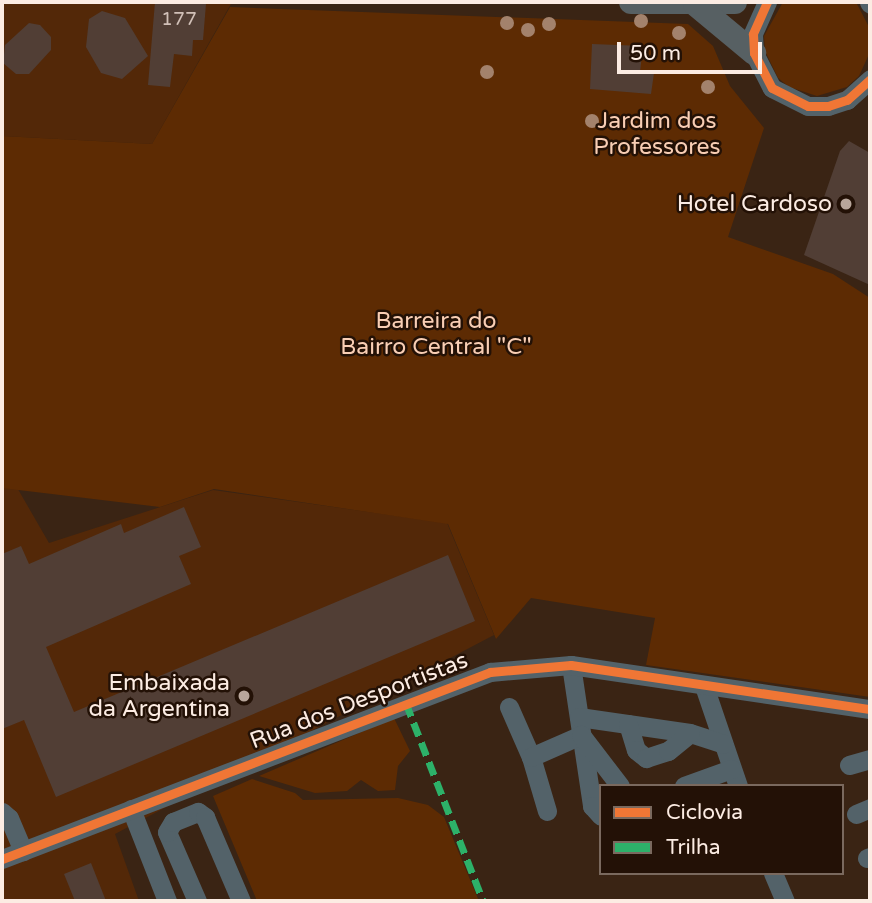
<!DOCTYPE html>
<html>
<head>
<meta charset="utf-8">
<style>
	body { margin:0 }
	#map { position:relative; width:872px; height:903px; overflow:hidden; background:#3a2414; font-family:"Varela Round",sans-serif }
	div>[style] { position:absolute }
	.built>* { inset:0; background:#532808 }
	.green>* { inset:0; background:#5d2b03 }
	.building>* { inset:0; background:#513e35 }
	.minor>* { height:19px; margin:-9.5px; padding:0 9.5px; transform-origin:9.5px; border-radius:9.5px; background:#536269 }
	.major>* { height:24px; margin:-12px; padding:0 12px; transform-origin:12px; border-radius:12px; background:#576063 }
	.quiet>* { height:7px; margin-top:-3.5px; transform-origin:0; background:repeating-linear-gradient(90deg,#2db169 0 14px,transparent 0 21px) }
	.cycleway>* { height:9px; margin:-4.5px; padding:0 4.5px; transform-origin:4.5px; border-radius:4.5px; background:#f07635 }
	.trees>* { width:14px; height:14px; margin:-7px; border-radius:50%; background:#a3826c }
	.dots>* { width:19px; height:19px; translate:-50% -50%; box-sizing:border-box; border:4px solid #231106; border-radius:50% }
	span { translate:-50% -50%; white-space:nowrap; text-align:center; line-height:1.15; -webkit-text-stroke:5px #231106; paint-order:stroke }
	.number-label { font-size:19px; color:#d1c0b8 }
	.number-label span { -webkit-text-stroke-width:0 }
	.park-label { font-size:23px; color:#f9ceb4 }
	.poi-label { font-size:23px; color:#fcece3 }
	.right { translate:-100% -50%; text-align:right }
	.street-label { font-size:23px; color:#fcece3 }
	.frame { position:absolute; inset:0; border:4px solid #fcece3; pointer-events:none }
	.legend { position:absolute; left:599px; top:784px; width:245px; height:91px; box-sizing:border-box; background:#231106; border:2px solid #7a695e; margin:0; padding:9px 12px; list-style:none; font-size:21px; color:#fcece3 }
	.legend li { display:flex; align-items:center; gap:14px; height:35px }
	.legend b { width:35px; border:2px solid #7a695e }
	.scale { position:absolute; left:617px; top:42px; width:145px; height:32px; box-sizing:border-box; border:4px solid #fcece3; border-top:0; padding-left:9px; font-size:21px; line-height:24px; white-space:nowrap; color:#fcece3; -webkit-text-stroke:5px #231106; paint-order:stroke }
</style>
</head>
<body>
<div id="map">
	<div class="built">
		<i style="clip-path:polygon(2px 2px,232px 2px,152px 144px,2px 136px)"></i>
		<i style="clip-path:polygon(2px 484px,15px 484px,49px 543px,213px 490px,447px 523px,494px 635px,115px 834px,139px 901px,2px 901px)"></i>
	</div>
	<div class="green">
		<i style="clip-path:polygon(783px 2px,857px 4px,870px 29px,870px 52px,859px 76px,847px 87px,817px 96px,789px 87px,778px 78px,765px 51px,764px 36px)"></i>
		<i style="clip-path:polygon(230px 7px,688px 24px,713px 46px,730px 86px,764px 128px,728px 237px,833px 274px,870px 298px,870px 697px,646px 665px,655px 618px,531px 598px,496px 639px,448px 524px,214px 489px,160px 507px,2px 488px,2px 136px,152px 144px)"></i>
		<i style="clip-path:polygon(394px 718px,410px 751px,398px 766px,395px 790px,378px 791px,361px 780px,347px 791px,315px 793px,259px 776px)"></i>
		<i style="clip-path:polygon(252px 779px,295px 793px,303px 800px,398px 798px,428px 805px,444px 817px,479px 901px,257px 901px,213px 796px)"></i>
	</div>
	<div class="building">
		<i style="clip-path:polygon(155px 2px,206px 4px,203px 40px,193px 40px,192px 56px,174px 54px,170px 87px,148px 85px)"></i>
		<i style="clip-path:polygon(102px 11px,125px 18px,148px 56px,122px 79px,101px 73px,86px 47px,89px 19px)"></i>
		<i style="clip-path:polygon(29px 23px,40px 25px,51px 37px,51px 50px,29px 74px,16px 74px,3px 63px,5px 45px)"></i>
		<i style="clip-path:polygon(592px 44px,643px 46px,640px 72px,654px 73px,651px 94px,590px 89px)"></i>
		<i style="clip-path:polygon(849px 141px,870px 153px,870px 285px,804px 255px,840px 151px)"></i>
		<i style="clip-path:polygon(184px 507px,201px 547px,179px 556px,191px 584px,46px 647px,74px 712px,448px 555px,475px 621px,56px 797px,24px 720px,2px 729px,2px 554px,21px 546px,29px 564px,121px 524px,124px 533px)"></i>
		<i style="clip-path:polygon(91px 863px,106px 901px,75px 901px,64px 874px)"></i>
	</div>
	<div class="minor">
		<i style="left:767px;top:2px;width:35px;rotate:114deg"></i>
		<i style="left:753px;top:34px;width:19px;rotate:87deg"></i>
		<i style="left:754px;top:53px;width:39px;rotate:63deg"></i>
		<i style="left:772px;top:88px;width:40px;rotate:26.6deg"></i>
		<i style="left:808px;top:106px;width:20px"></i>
		<i style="left:828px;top:106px;width:20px;rotate:-18deg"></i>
		<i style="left:847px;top:100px;width:31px;rotate:-42deg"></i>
		<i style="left:869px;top:2px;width:2px;rotate:63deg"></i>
		<i style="left:571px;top:665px;width:143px;rotate:81.5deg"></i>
		<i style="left:592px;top:806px;width:13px;rotate:48deg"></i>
		<i style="left:704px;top:686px;width:106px;rotate:71.2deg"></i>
		<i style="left:509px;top:707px;width:55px;rotate:66.3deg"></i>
		<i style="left:579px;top:717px;width:112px;rotate:8.2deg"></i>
		<i style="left:690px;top:733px;width:35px;rotate:18deg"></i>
		<i style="left:628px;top:724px;width:27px;rotate:73deg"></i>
		<i style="left:636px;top:750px;width:13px;rotate:39deg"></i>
		<i style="left:646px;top:758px;width:23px;rotate:-18deg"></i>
		<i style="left:668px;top:751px;width:28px;rotate:-39deg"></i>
		<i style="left:849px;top:765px;width:22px;rotate:-16deg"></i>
		<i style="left:684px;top:786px;width:50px;rotate:-19.9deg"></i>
		<i style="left:131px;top:809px;width:99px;rotate:68.6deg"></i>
		<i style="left:547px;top:811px;width:56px;rotate:-106.5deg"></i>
		<i style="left:531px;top:757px;width:55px;rotate:-23.7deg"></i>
		<i style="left:581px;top:735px;width:64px;rotate:52.6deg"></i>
		<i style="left:2px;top:812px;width:9px;rotate:41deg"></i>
		<i style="left:9px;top:818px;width:36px;rotate:67deg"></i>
		<i style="left:856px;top:814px;width:15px;rotate:-23deg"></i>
		<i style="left:867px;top:858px;width:3px;rotate:-18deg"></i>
		<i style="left:2px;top:859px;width:523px;rotate:-20.97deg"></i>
		<i style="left:490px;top:672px;width:81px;rotate:-4.9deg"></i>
		<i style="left:571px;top:665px;width:302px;rotate:8.4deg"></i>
		<i style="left:773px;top:873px;width:30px;rotate:67deg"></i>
		<i style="left:197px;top:901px;width:75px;rotate:-113.5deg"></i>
		<i style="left:167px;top:832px;width:12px;rotate:-59deg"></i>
		<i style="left:173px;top:822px;width:27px;rotate:-22deg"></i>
		<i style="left:198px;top:812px;width:9px;rotate:36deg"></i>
		<i style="left:205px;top:817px;width:91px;rotate:66.8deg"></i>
	</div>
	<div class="major">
		<i style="left:631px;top:2px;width:104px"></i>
		<i style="left:695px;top:4px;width:77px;rotate:39.7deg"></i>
	</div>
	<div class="quiet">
		<i style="left:406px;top:703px;width:212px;rotate:68.7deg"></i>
	</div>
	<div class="cycleway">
		<i style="left:767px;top:2px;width:35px;rotate:114deg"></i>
		<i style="left:753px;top:34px;width:19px;rotate:87deg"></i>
		<i style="left:754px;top:53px;width:39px;rotate:63deg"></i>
		<i style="left:772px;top:88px;width:40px;rotate:26.6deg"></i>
		<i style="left:808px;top:106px;width:20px"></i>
		<i style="left:828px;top:106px;width:20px;rotate:-18deg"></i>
		<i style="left:847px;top:100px;width:31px;rotate:-42deg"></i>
		<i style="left:2px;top:859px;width:523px;rotate:-20.97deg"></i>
		<i style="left:490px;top:672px;width:81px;rotate:-4.9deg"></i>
		<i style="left:571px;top:665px;width:302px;rotate:8.4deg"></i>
	</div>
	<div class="trees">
		<i style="left:641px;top:21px"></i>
		<i style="left:507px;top:23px"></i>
		<i style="left:549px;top:24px"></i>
		<i style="left:528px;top:30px"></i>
		<i style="left:679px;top:33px"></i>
		<i style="left:487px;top:72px"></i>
		<i style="left:708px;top:87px"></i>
		<i style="left:592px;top:121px"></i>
	</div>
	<div class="dots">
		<i style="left:846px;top:204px;background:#b8a69b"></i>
		<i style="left:244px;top:696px;background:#b8a69b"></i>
	</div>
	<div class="number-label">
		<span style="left:179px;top:20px">177</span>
	</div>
	<div class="park-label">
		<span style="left:657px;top:134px">Jardim dos<br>Professores</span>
		<span style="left:436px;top:334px">Barreira do<br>Bairro Central "C"</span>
	</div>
	<div class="poi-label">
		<span class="right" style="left:832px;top:204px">Hotel Cardoso</span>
		<span class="right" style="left:230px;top:696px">Embaixada<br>da Argentina</span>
	</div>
	<div class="street-label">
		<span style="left:359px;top:701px;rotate:-21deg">Rua dos Desportistas</span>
	</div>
	<div class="frame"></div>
	<ul class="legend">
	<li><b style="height:9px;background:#f07635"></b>Ciclovia</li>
	<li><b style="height:9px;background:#2db169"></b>Trilha</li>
	</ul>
	<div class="scale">50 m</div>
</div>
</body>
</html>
